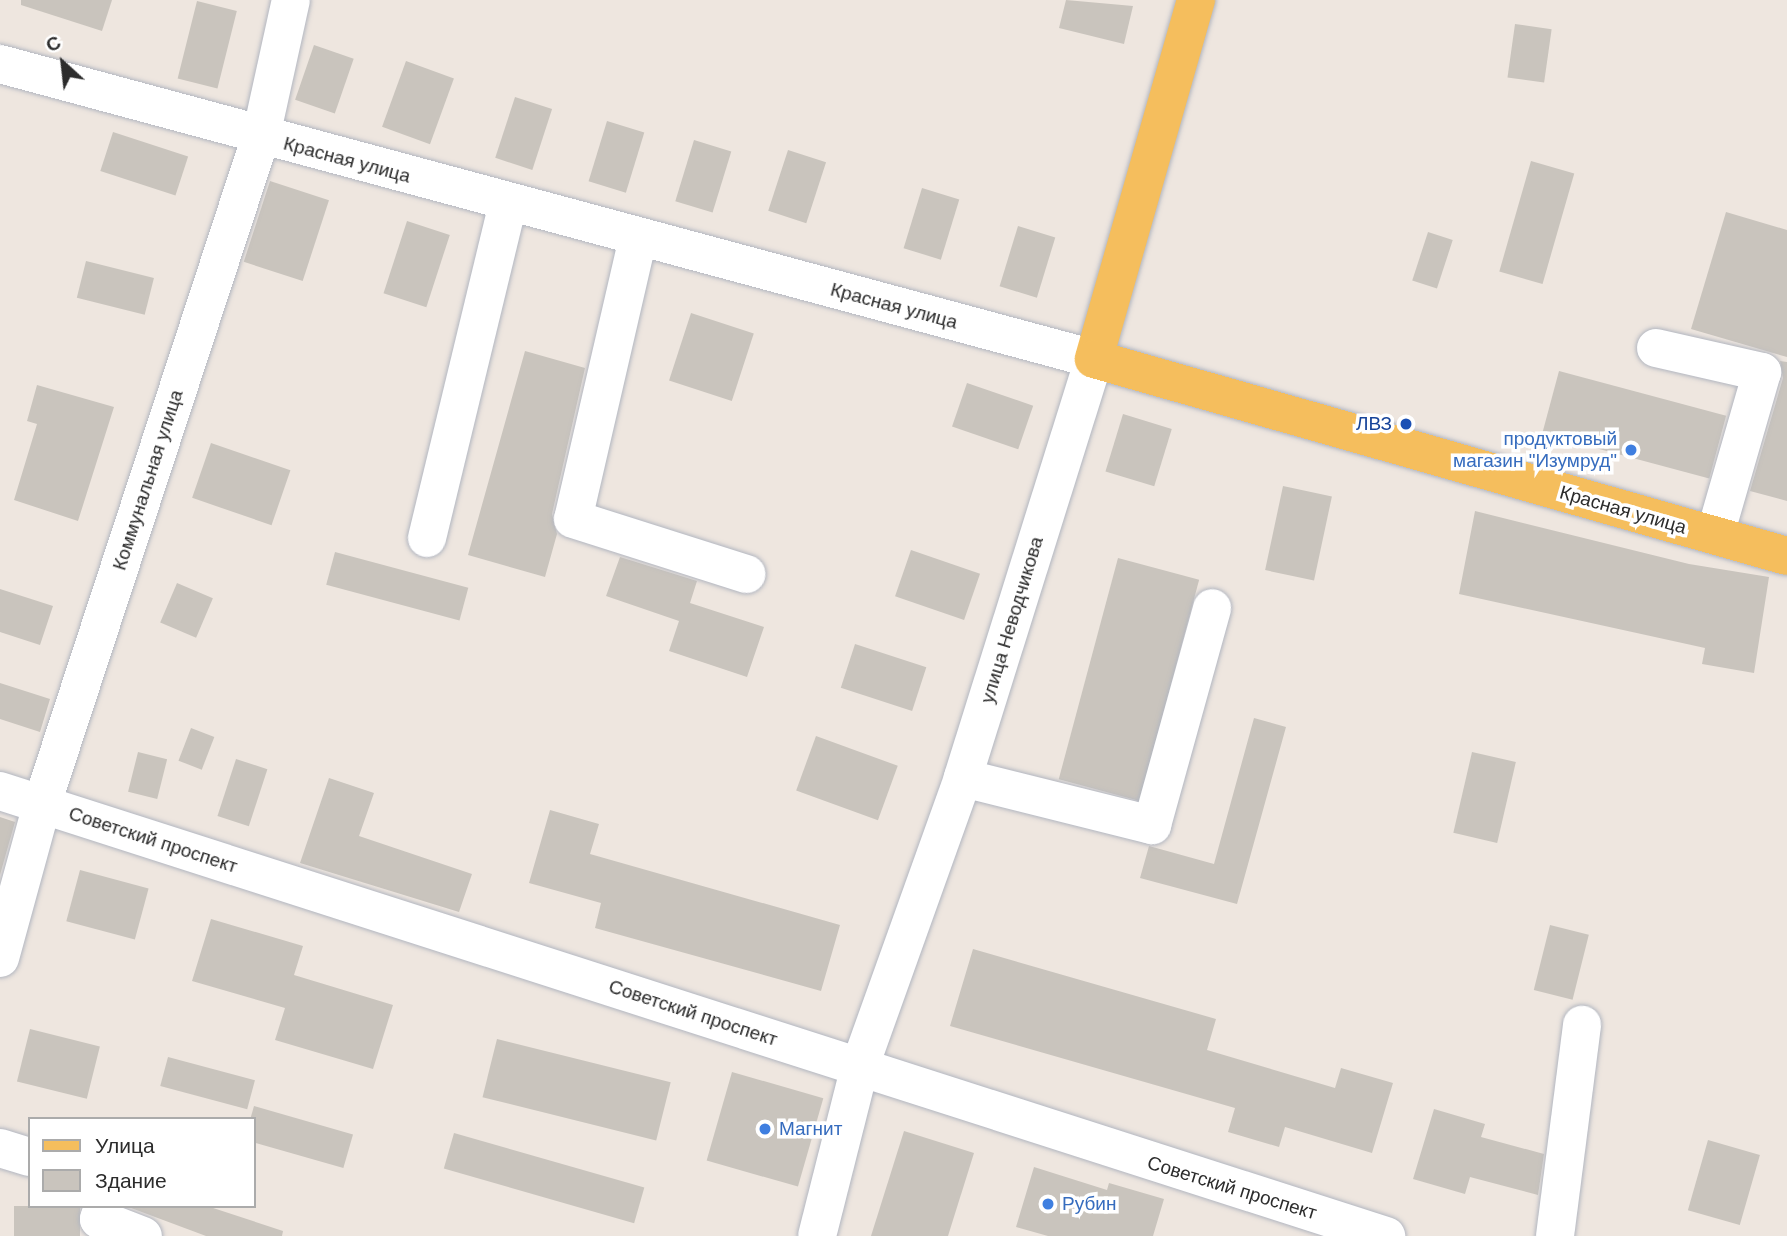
<!DOCTYPE html>
<html>
<head>
<meta charset="utf-8">
<style>
	body { margin:0 }
	#map { position:relative; width:1787px; height:1236px; overflow:hidden; background:#eee6df; font-family:Arial,sans-serif }
	div>[style] { position:absolute }
	.building>* { inset:0; background:#c9c4bd; transform-origin:0 0 }
	.roads { filter:drop-shadow(0 0 2px #b2b6c0) drop-shadow(0 0 2px #b2b6c0) }
	.minor>* { height:38px; margin:-19px; padding:0 19px; transform-origin:19px; border-radius:19px; background:#fff }
	.major>* { height:38px; margin:-19px; padding:0 19px; transform-origin:19px; border-radius:19px; background:#f5be5d }
	.dots>* { width:19px; height:19px; translate:-50% -50%; box-sizing:border-box; border:4px solid #fff; border-radius:50% }
	span { translate:-50% -50%; white-space:nowrap; text-align:center; line-height:1.15; -webkit-text-stroke:7px #fff; paint-order:stroke }
	.street-label { font-size:19px; color:#2c2c2c }
	.transit-label { font-size:19px; color:#164399 }
	.right { translate:-100% -50%; text-align:right }
	.shop-label { font-size:19px; color:#366cbe }
	.left { translate:0 -50%; text-align:left }
	.legend { position:absolute; left:28px; top:1117px; width:228px; height:91px; box-sizing:border-box; background:#fff; border:2px solid #ababab; margin:0; padding:9px 12px; list-style:none; font-size:21px; color:#2c2c2c }
	.legend li { display:flex; align-items:center; gap:14px; height:35px }
	.legend b { width:35px; border:2px solid #ababab }
	.north { position:absolute; left:28px; top:28px; width:70px; height:70px; -webkit-text-stroke:5px #fff; paint-order:stroke; rotate:333deg; font-size:19px; font-weight:700; line-height:28px; text-align:center; color:#2c2c2c }
	.north::after { content:''; display:block; margin:auto; width:24px; height:32px; background:#2c2c2c; clip-path:polygon(50% 0,100% 100%,50% 72%,0 100%) }
</style>
</head>
<body>
<div id="map">
	<div class="building">
		<i style="clip-path:polygon(21px 0,112px 0,102px 31px,21px 5px)"></i>
		<i style="clip-path:polygon(1066px 0,1133px 6px,1124px 44px,1059px 28px)"></i>
		<i style="left:197px;top:1px;width:41px;height:80px;rotate:14deg"></i>
		<i style="left:1515px;top:24px;width:37px;height:54px;rotate:8deg"></i>
		<i style="left:314px;top:45px;width:42px;height:58px;rotate:19deg"></i>
		<i style="left:406px;top:61px;width:51px;height:70px;rotate:20deg"></i>
		<i style="left:515px;top:97px;width:39px;height:64px;rotate:18deg"></i>
		<i style="left:607px;top:121px;width:39px;height:63px;rotate:17deg"></i>
		<i style="left:113px;top:132px;width:79px;height:41px;rotate:18deg"></i>
		<i style="left:694px;top:140px;width:39px;height:64px;rotate:17deg"></i>
		<i style="left:788px;top:150px;width:40px;height:64px;rotate:18deg"></i>
		<i style="left:1531px;top:161px;width:45px;height:115px;rotate:16deg"></i>
		<i style="left:270px;top:181px;width:62px;height:85px;rotate:18deg"></i>
		<i style="left:922px;top:188px;width:39px;height:63px;rotate:17deg"></i>
		<i style="clip-path:polygon(1726px 212px,1787px 230px,1787px 357px,1691px 329px)"></i>
		<i style="left:407px;top:221px;width:45px;height:76px;rotate:18deg"></i>
		<i style="left:1018px;top:226px;width:39px;height:63px;rotate:17deg"></i>
		<i style="left:1428px;top:232px;width:26px;height:51px;rotate:18deg"></i>
		<i style="left:86px;top:261px;width:70px;height:38px;rotate:14deg"></i>
		<i style="left:691px;top:313px;width:66px;height:71px;rotate:18deg"></i>
		<i style="clip-path:polygon(525px 351px,585px 368px,552px 514px,557px 534px,545px 577px,468px 555px)"></i>
		<i style="clip-path:polygon(1780px 361px,1787px 362px,1787px 501px,1750px 491px,1783px 378px)"></i>
		<i style="left:1559px;top:371px;width:173px;height:65px;rotate:15deg"></i>
		<i style="left:967px;top:383px;width:70px;height:46px;rotate:19deg"></i>
		<i style="clip-path:polygon(37px 385px,114px 407px,78px 521px,14px 500px,37px 424px,27px 421px)"></i>
		<i style="left:1123px;top:414px;width:51px;height:60px;rotate:17deg"></i>
		<i style="left:211px;top:443px;width:84px;height:58px;rotate:19deg"></i>
		<i style="left:1283px;top:486px;width:50px;height:86px;rotate:12deg"></i>
		<i style="clip-path:polygon(1475px 511px,1689px 564px,1769px 577px,1754px 673px,1702px 664px,1705px 648px,1459px 594px)"></i>
		<i style="left:911px;top:550px;width:73px;height:49px;rotate:19deg"></i>
		<i style="left:335px;top:552px;width:138px;height:34px;rotate:15deg"></i>
		<i style="clip-path:polygon(620px 557px,697px 581px,690px 603px,764px 627px,747px 677px,669px 651px,679px 621px,606px 596px)"></i>
		<i style="left:1118px;top:558px;width:84px;height:229px;rotate:15deg"></i>
		<i style="left:177px;top:583px;width:39px;height:43px;rotate:23deg"></i>
		<i style="clip-path:polygon(0 589px,53px 606px,40px 645px,0 632px)"></i>
		<i style="left:855px;top:644px;width:75px;height:46px;rotate:18deg"></i>
		<i style="clip-path:polygon(0 683px,50px 699px,40px 732px,0 719px)"></i>
		<i style="clip-path:polygon(1254px 718px,1286px 727px,1237px 904px,1140px 878px,1149px 846px,1214px 864px)"></i>
		<i style="left:191px;top:728px;width:25px;height:35px;rotate:21deg"></i>
		<i style="left:816px;top:736px;width:87px;height:58px;rotate:20deg"></i>
		<i style="left:138px;top:752px;width:30px;height:41px;rotate:14deg"></i>
		<i style="left:1472px;top:752px;width:45px;height:83px;rotate:13deg"></i>
		<i style="left:236px;top:759px;width:33px;height:60px;rotate:18deg"></i>
		<i style="clip-path:polygon(329px 778px,374px 793px,359px 836px,472px 874px,459px 912px,300px 863px)"></i>
		<i style="clip-path:polygon(550px 810px,599px 824px,590px 854px,840px 925px,821px 991px,595px 928px,601px 903px,529px 883px)"></i>
		<i style="clip-path:polygon(0 817px,15px 822px,0 875px)"></i>
		<i style="left:80px;top:870px;width:71px;height:53px;rotate:15deg"></i>
		<i style="clip-path:polygon(211px 919px,303px 946px,294px 975px,393px 1005px,373px 1069px,275px 1040px,285px 1008px,192px 981px)"></i>
		<i style="left:1550px;top:925px;width:40px;height:67px;rotate:14deg"></i>
		<i style="clip-path:polygon(973px 949px,1216px 1019px,1207px 1050px,1335px 1088px,1341px 1068px,1393px 1083px,1372px 1153px,1285px 1127px,1279px 1147px,1228px 1132px,1235px 1108px,950px 1026px)"></i>
		<i style="left:30px;top:1029px;width:72px;height:54px;rotate:14deg"></i>
		<i style="left:497px;top:1039px;width:179px;height:60px;rotate:14deg"></i>
		<i style="left:168px;top:1057px;width:90px;height:30px;rotate:15deg"></i>
		<i style="left:732px;top:1072px;width:95px;height:92px;rotate:16deg"></i>
		<i style="left:254px;top:1106px;width:103px;height:35px;rotate:16deg"></i>
		<i style="clip-path:polygon(1434px 1109px,1485px 1124px,1481px 1137px,1544px 1154px,1538px 1195px,1470px 1177px,1465px 1194px,1413px 1179px)"></i>
		<i style="clip-path:polygon(904px 1131px,974px 1153px,948px 1236px,871px 1236px)"></i>
		<i style="left:454px;top:1133px;width:198px;height:37px;rotate:16deg"></i>
		<i style="left:1708px;top:1140px;width:54px;height:73px;rotate:16deg"></i>
		<i style="clip-path:polygon(1034px 1167px,1107px 1190px,1109px 1183px,1164px 1199px,1153px 1236px,1048px 1236px,1016px 1227px)"></i>
		<i style="left:14px;top:1206px;width:66px;height:31px"></i>
		<i style="clip-path:polygon(207px 1206px,283px 1231px,282px 1236px,206px 1236px,131px 1208px)"></i>
	</div>
	<div class="roads">
		<div class="minor">
			<i style="left:0;top:64px;width:1133px;rotate:15.09deg"></i>
			<i style="left:1094px;top:359px;width:439px;rotate:107.4deg"></i>
			<i style="left:963px;top:778px;width:306px;rotate:109.7deg"></i>
			<i style="left:860px;top:1066px;width:175px;rotate:104.2deg"></i>
			<i style="left:638px;top:238px;width:288px;rotate:103deg"></i>
			<i style="left:573px;top:519px;width:182px;rotate:17.6deg"></i>
			<i style="left:1656px;top:348px;width:109px;rotate:12.8deg"></i>
			<i style="left:1762px;top:372px;width:170px;rotate:106.1deg"></i>
			<i style="left:427px;top:538px;width:345px;rotate:-76.4deg"></i>
			<i style="left:963px;top:778px;width:195px;rotate:14deg"></i>
			<i style="left:1152px;top:825px;width:225px;rotate:-74.5deg"></i>
			<i style="left:0;top:791px;width:1456px;rotate:17.8deg"></i>
			<i style="left:0;top:958px;width:160px;rotate:-74.7deg"></i>
			<i style="left:42px;top:804px;width:703px;rotate:-71.85deg"></i>
			<i style="left:261px;top:136px;width:139px;rotate:-77.6deg"></i>
			<i style="left:0;top:1148px;width:31px;rotate:17deg"></i>
			<i style="left:103px;top:1206px;width:14px;rotate:107deg"></i>
			<i style="left:99px;top:1219px;width:47px;rotate:21.1deg"></i>
			<i style="left:1555px;top:1236px;width:213px;rotate:-82.7deg"></i>
		</div>
		<div class="major">
			<i style="left:1196px;top:0;width:373px;rotate:105.9deg"></i>
			<i style="left:1094px;top:359px;width:720px;rotate:15.87deg"></i>
		</div>
	</div>
	<div class="dots">
		<i style="left:1406px;top:424px;background:#1a4fb4"></i>
		<i style="left:1631px;top:450px;background:#3f7fe0"></i>
		<i style="left:765px;top:1129px;background:#3f7fe0"></i>
		<i style="left:1048px;top:1204px;background:#3f7fe0"></i>
	</div>
	<div class="street-label">
		<span style="left:347px;top:160px;rotate:15deg">Красная улица</span>
		<span style="left:894px;top:306px;rotate:15deg">Красная улица</span>
		<span style="left:148px;top:480px;rotate:-72deg">Коммунальная улица</span>
		<span style="left:1623px;top:510px;rotate:16deg">Красная улица</span>
		<span style="left:1012px;top:620px;rotate:-73deg">улица Неводчикова</span>
		<span style="left:153px;top:840px;rotate:18deg">Советский проспект</span>
		<span style="left:693px;top:1013px;rotate:18deg">Советский проспект</span>
		<span style="left:1232px;top:1188px;rotate:17deg">Советский проспект</span>
	</div>
	<div class="transit-label">
		<span class="right" style="left:1392px;top:424px">ЛВЗ</span>
	</div>
	<div class="shop-label">
		<span class="right" style="left:1617px;top:450px">продуктовый<br>магазин "Изумруд"</span>
		<span class="left" style="left:779px;top:1129px">Магнит</span>
		<span class="left" style="left:1062px;top:1204px">Рубин</span>
	</div>
	<ul class="legend">
	<li><b style="height:9px;background:#f5be5d"></b>Улица</li>
	<li><b style="height:19px;background:#c9c4bd"></b>Здание</li>
	</ul>
	<div class="north">С</div>
</div>
</body>
</html>
